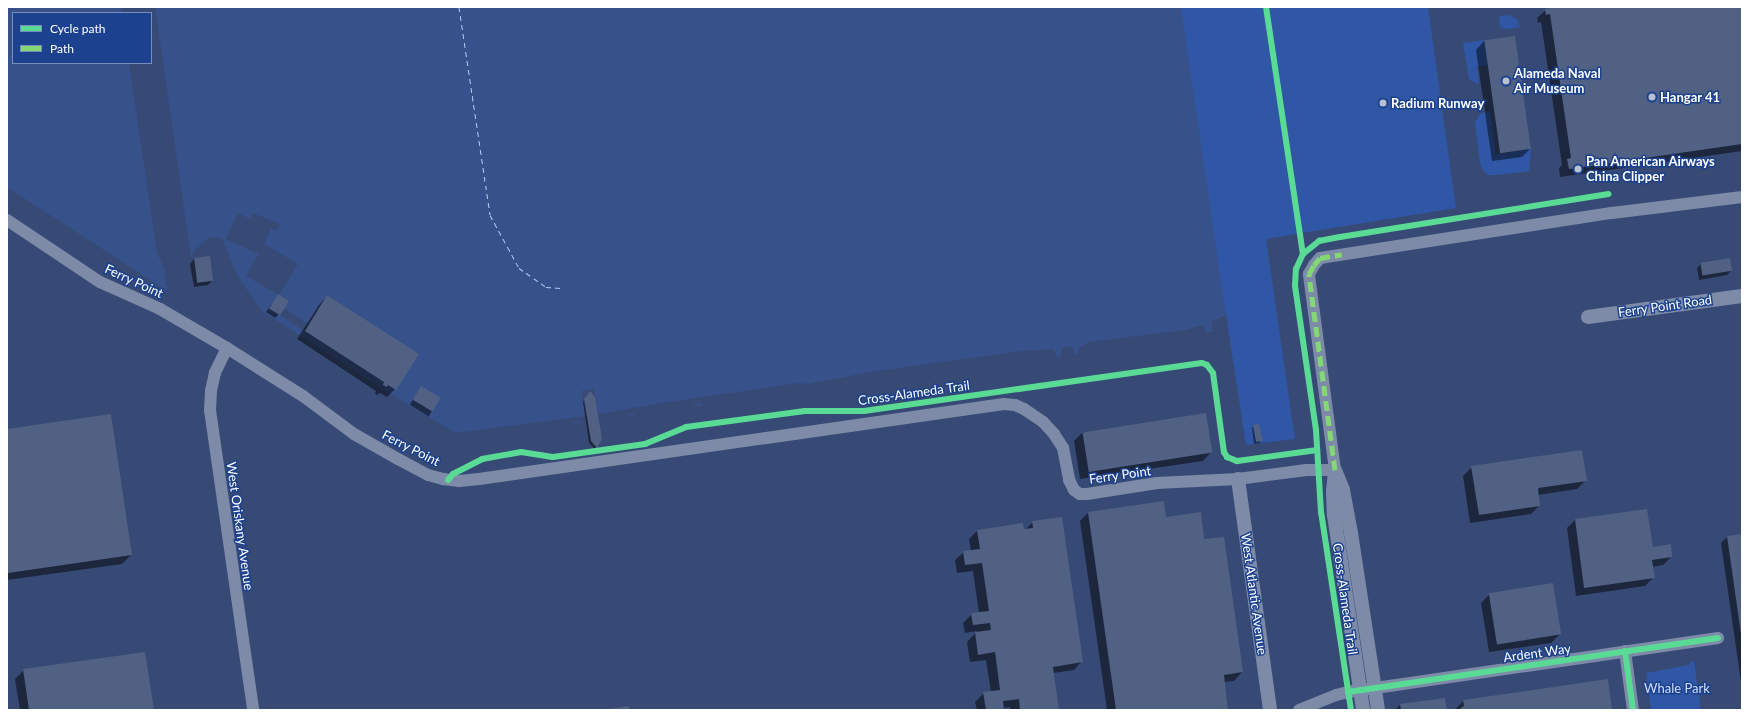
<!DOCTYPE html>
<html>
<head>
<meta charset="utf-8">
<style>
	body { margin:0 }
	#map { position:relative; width:1749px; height:717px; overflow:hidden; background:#364a75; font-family:Lato,sans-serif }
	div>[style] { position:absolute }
	.green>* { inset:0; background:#3057a5 }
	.water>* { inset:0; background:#37518a }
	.pier>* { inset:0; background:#364a75; transform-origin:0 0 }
	.shadow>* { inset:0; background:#0007; transform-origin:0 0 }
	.ferry>* { height:1px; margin-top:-0.5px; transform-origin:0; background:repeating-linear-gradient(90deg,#b6ccf5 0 5px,transparent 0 9px) }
	.building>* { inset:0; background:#506183; transform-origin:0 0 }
	.minor>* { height:12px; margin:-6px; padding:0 6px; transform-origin:6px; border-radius:6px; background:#7d8ba8 }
	.tertiary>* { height:14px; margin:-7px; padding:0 7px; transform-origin:7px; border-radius:7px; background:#7d8ba8 }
	.quiet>* { height:5px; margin-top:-2.5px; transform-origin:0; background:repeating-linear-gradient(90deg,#83d873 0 10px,transparent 0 15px) }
	.cycleway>* { height:6px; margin:-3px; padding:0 3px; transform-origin:3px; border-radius:3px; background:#5adb95 }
	.dots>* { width:11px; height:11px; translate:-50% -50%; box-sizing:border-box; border:2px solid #1c418f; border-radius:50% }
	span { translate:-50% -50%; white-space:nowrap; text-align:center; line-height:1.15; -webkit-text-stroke:3px #1c418f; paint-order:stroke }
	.poi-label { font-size:13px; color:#fff; font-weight:700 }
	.left { translate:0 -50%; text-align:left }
	.street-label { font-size:13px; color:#fff }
	.park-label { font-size:13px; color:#d0defa }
	.frame { position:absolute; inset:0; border:8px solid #fff; pointer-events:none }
	.legend { position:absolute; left:12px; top:12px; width:140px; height:52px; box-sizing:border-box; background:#1c418f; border:1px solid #778dbc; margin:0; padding:5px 7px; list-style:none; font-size:12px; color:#fff }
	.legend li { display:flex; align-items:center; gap:8px; height:20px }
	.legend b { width:20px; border:1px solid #778dbc }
</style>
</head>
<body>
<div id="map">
	<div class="green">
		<i style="clip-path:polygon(1141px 7px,1428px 7px,1456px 208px,1266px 239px,1295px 439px,1246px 445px,1226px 315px)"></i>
		<i style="clip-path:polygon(1508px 15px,1517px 19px,1520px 27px,1506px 29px,1500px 27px,1499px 16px)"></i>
		<i style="clip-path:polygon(1484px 40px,1488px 65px,1477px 67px,1479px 85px,1469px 79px,1463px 43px)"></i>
		<i style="clip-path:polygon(1486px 111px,1490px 111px,1496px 154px,1531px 149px,1529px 171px,1497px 175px,1488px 175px,1484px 172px,1480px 163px,1475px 123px,1479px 115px)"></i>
		<i style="clip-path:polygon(1691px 661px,1694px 661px,1701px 710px,1651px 710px,1646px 673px,1689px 665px)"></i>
	</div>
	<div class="water">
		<i style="clip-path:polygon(evenodd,7px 7px,1181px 7px,1227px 322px,1212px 332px,1206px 333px,1078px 352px,1079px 355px,1074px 355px,1074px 353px,1056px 358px,1056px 356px,845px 386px,845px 391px,842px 391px,841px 386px,835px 387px,453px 440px,242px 304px,215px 248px,208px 247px,191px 258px,167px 291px,7px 187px,7px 7px,13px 13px,151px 13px,151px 63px,13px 63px,13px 13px)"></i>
	</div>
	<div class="pier">
		<i style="clip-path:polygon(121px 7px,155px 7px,191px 257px,194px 251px,207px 239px,214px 237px,222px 238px,238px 277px,262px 311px,376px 385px,455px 433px,586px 416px,582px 391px,594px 389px,598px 414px,662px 403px,799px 383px,808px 384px,870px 372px,1022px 351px,1054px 349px,1057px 358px,1061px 357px,1062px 348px,1068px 346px,1073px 347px,1074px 355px,1078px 355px,1078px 348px,1089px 342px,1185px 330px,1203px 325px,1206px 333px,1212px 332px,1212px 321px,1226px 315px,1228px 324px,1218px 331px,1206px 335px,1204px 334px,1081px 354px,1079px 357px,1074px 357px,1072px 355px,1057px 360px,1054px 358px,854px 387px,854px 385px,845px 386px,845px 391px,842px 391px,841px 386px,835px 387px,835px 389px,703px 408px,702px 403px,694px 404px,695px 409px,636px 417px,635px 413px,627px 414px,628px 418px,581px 425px,580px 421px,572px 422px,573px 426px,453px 442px,346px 375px,241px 305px,221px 281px,214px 265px,214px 250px,209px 249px,204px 255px,191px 258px,167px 291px,164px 268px,157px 253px,129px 63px,151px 63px,151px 13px,122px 13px)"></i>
		<i style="clip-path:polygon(238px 213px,250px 219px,253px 213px,280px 224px,277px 231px,271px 228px,264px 244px,298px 264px,279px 295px,246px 276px,259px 254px,226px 239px)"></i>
		<i style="left:284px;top:308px;width:30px;height:8px;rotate:33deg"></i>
	</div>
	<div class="shadow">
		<i style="clip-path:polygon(1564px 7px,1742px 7px,1742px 151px,1560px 177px,1559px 168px,1562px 165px,1541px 22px,1538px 23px,1537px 18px,1546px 10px)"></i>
		<i style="clip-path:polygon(1484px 41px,1530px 149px,1522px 157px,1492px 161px,1476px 50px)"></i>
		<i style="clip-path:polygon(194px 259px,212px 281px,208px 285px,194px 287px,190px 264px)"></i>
		<i style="clip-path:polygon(1701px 264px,1731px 271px,1727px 275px,1699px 280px,1697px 268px)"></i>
		<i style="clip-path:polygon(278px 295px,279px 314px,275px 318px,266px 312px)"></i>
		<i style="clip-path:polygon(327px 296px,395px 389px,387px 397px,380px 393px,377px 395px,375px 393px,376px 391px,297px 339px,319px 305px)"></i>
		<i style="left:421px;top:387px;width:22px;height:21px;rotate:32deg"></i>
		<i style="clip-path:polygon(588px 394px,600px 439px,595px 449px,589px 443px,583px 402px)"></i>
		<i style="clip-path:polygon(111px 415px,131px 555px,122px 564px,7px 580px,7px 430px)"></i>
		<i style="clip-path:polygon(1253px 426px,1261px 441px,1260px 443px,1254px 444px,1252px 428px)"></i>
		<i style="clip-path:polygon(1083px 432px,1211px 452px,1203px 461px,1080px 479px,1074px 441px)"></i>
		<i style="clip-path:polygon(1472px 467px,1586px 480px,1577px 489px,1538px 495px,1539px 506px,1531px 514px,1470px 523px,1463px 476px)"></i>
		<i style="clip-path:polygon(1646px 510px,1652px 548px,1671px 557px,1663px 565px,1652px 567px,1654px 577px,1645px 586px,1576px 596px,1567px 528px,1575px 520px)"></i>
		<i style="clip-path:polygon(1088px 513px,1165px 518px,1204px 540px,1242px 672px,1234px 681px,1224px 682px,1227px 710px,1107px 710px,1080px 521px)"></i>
		<i style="clip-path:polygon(1033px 522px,1082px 661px,1074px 670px,1053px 673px,1058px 710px,1011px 710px,1010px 707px,1003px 708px,1002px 710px,977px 710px,975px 702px,984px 693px,991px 692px,986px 660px,970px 662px,967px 642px,977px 631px,965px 633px,963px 623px,972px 614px,979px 613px,973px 571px,957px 573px,955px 560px,964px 552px,971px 551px,969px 539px,977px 531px,1025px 530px)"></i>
		<i style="clip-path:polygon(1742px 535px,1742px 689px,1721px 543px,1727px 537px)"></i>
		<i style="clip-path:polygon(1490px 594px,1560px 634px,1551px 643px,1489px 652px,1481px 603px)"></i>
		<i style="clip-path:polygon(24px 670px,153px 710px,20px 710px,15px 679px)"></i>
		<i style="clip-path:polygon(1607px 680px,1611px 710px,1455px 710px,1463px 701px)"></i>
		<i style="clip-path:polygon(1444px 699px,1446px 710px,1395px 710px,1400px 705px)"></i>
	</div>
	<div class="ferry">
		<i style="left:459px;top:7px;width:210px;rotate:81.5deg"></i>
		<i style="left:490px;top:215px;width:60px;rotate:61.3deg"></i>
		<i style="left:519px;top:268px;width:33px;rotate:35deg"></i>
		<i style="left:546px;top:287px;width:15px;rotate:4deg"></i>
	</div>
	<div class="building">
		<i style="clip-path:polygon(1557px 7px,1742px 7px,1742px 144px,1569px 169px,1567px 159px,1571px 158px,1550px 14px,1546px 15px,1545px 9px)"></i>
		<i style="left:1515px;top:36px;width:114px;height:31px;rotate:82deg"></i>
		<i style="left:210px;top:256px;width:25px;height:16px;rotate:83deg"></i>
		<i style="left:1730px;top:258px;width:13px;height:30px;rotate:81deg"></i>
		<i style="left:278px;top:294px;width:13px;height:17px;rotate:32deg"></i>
		<i style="clip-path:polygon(327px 295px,419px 354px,396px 390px,388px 385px,387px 387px,383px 385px,384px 382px,305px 331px)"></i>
		<i style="left:421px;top:386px;width:23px;height:16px;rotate:31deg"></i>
		<i style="clip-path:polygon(590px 391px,595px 397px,602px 439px,597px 448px,591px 441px,584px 399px)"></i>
		<i style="left:1206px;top:413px;width:40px;height:125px;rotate:81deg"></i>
		<i style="clip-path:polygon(111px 414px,132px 555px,8px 573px,7px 429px)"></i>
		<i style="clip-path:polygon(1259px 424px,1263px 441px,1256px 442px,1253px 425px)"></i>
		<i style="clip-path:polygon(1582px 450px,1587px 481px,1538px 488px,1540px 506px,1479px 515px,1471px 466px)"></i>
		<i style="clip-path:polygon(1164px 501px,1166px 517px,1201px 512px,1204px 539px,1224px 537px,1243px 672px,1224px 675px,1228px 710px,1116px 710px,1088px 512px)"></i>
		<i style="clip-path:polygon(1647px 509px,1653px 547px,1671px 544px,1672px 557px,1652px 560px,1655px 578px,1584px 588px,1575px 519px)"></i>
		<i style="clip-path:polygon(1062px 517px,1083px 662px,1053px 667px,1059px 710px,1020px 710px,1019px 699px,1003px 701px,1004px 710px,986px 710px,983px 692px,1000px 690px,995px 652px,978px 655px,975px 632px,991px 630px,990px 623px,973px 625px,971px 613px,989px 611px,982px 563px,965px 565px,963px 551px,980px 549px,977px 530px,1023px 523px,1024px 529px,1033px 528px,1032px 521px)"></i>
		<i style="clip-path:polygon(1742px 534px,1742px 634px,1741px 634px,1727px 536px)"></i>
		<i style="left:1553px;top:583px;width:52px;height:65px;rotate:81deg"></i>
		<i style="clip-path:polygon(145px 652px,154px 710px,29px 710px,23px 669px)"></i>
		<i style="clip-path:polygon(1608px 679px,1612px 710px,1458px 710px,1464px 706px,1463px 700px)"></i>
		<i style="clip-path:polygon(1445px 698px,1447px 710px,1401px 710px,1400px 704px)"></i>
		<i style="clip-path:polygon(629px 706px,630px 710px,607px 710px,607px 709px)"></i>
	</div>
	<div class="minor">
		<i style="left:7px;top:220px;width:112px;rotate:33.7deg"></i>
		<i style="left:100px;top:282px;width:66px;rotate:24.2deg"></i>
		<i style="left:160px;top:309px;width:78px;rotate:30.2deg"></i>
		<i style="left:227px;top:348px;width:90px;rotate:32.3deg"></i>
		<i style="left:303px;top:396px;width:64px;rotate:36.7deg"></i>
		<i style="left:354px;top:434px;width:51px;rotate:29.6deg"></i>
		<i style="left:398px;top:459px;width:34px;rotate:28deg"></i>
		<i style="left:428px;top:475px;width:16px;rotate:15deg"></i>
		<i style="left:443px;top:479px;width:16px;rotate:7deg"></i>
		<i style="left:459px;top:481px;width:20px;rotate:-6deg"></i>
		<i style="left:479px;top:479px;width:530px;rotate:-8.13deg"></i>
		<i style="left:1004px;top:404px;width:11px;rotate:5deg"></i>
		<i style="left:1015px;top:405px;width:10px;rotate:24deg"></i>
		<i style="left:1024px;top:409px;width:23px;rotate:34deg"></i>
		<i style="left:1043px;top:422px;width:16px;rotate:47deg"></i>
		<i style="left:1054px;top:434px;width:17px;rotate:57deg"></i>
		<i style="left:1063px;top:448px;width:33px;rotate:79deg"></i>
		<i style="left:1069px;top:480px;width:11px;rotate:63deg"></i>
		<i style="left:1074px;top:490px;width:7px;rotate:34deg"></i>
		<i style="left:1080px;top:494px;width:7px"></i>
		<i style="left:1087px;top:494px;width:71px;rotate:-8.9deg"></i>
		<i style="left:1157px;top:483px;width:81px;rotate:-2.8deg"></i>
		<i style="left:1238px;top:479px;width:69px;rotate:-7.5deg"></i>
		<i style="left:1306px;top:470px;width:29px"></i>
		<i style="left:1335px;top:470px;width:198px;rotate:-97.6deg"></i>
		<i style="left:1309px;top:274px;width:10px;rotate:-61deg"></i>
		<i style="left:1314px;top:265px;width:9px;rotate:-49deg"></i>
		<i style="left:1320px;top:258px;width:295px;rotate:-8.8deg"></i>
		<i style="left:1612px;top:213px;width:131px;rotate:-7deg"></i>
		<i style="left:227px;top:348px;width:28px;rotate:116deg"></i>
		<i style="left:215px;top:373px;width:18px;rotate:103deg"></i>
		<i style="left:211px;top:391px;width:19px;rotate:93deg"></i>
		<i style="left:210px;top:410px;width:303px;rotate:81.8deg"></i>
		<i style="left:1625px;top:651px;width:60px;rotate:82.3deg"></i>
		<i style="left:1299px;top:710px;width:40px;rotate:-22deg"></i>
		<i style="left:1336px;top:695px;width:12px;rotate:-14deg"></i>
		<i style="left:1348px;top:692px;width:374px;rotate:-8.3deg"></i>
	</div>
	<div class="tertiary">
		<i style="left:1588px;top:317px;width:155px;rotate:-7.8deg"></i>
		<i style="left:1335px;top:470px;width:22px;rotate:68deg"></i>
		<i style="left:1343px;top:490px;width:44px;rotate:79.5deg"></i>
		<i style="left:1351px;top:533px;width:179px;rotate:81.3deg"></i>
		<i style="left:1335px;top:472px;width:19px;rotate:96deg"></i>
		<i style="left:1333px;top:491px;width:24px;rotate:88deg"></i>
		<i style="left:1334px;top:515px;width:197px;rotate:81.5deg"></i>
		<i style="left:1238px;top:479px;width:233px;rotate:82.1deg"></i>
	</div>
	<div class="quiet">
		<i style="left:1335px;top:470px;width:198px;rotate:-97.6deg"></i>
		<i style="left:1309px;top:274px;width:10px;rotate:-61deg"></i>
		<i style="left:1314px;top:265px;width:9px;rotate:-49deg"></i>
		<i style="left:1320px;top:258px;width:22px;rotate:-10deg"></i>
	</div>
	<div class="cycleway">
		<i style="left:1266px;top:7px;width:250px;rotate:81.5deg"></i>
		<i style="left:448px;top:480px;width:8px;rotate:-50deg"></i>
		<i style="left:453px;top:474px;width:33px;rotate:-27deg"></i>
		<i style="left:482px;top:459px;width:40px;rotate:-10deg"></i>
		<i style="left:521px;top:452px;width:32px;rotate:9deg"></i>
		<i style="left:553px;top:457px;width:93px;rotate:-8deg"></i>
		<i style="left:645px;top:444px;width:44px;rotate:-22.5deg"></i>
		<i style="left:686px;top:427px;width:120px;rotate:-7.7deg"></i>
		<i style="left:805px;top:411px;width:59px"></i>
		<i style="left:864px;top:411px;width:341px;rotate:-8.1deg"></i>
		<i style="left:1202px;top:363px;width:5px;rotate:22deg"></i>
		<i style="left:1207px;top:365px;width:10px;rotate:53deg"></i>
		<i style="left:1213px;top:373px;width:80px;rotate:82.1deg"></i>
		<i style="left:1224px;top:452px;width:6px;rotate:59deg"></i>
		<i style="left:1227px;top:457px;width:11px;rotate:22deg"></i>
		<i style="left:1237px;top:461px;width:81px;rotate:-7.8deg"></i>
		<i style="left:1625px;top:651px;width:60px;rotate:82.3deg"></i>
		<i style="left:1348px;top:692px;width:374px;rotate:-8.3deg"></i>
		<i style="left:1351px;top:710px;width:200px;rotate:-98.6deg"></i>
		<i style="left:1321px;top:512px;width:82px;rotate:-93.5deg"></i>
		<i style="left:1316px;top:430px;width:146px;rotate:-98.3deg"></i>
		<i style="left:1295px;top:286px;width:17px;rotate:-87deg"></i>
		<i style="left:1296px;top:269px;width:17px;rotate:-65deg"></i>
		<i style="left:1303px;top:254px;width:21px;rotate:-39deg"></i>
		<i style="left:1319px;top:241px;width:21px;rotate:-11deg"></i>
		<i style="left:1340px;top:237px;width:272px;rotate:-9.1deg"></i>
	</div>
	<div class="dots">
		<i style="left:1506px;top:81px;background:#b9c0cf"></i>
		<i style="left:1652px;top:97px;background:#b9c0cf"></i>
		<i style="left:1383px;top:103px;background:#b9c0cf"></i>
		<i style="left:1578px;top:169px;background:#b9c0cf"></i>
	</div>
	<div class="poi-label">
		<span class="left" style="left:1514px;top:81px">Alameda Naval<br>Air Museum</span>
		<span class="left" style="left:1660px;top:97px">Hangar 41</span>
		<span class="left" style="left:1391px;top:103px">Radium Runway</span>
		<span class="left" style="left:1586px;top:169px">Pan American Airways<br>China Clipper</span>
	</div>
	<div class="street-label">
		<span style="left:134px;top:281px;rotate:25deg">Ferry Point</span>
		<span style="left:1665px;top:306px;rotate:-8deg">Ferry Point Road</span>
		<span style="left:914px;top:393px;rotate:-8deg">Cross-Alameda Trail</span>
		<span style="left:411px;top:448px;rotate:27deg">Ferry Point</span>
		<span style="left:1120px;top:475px;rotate:-8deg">Ferry Point</span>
		<span style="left:240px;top:526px;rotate:82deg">West Oriskany Avenue</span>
		<span style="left:1254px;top:594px;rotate:82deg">West Atlantic Avenue</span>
		<span style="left:1345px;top:599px;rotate:82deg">Cross-Alameda Trail</span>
		<span style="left:1537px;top:653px;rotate:-8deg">Ardent Way</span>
	</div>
	<div class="park-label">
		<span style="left:1677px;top:688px">Whale Park</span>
	</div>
	<div class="frame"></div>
	<ul class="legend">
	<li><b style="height:5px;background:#5adb95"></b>Cycle path</li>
	<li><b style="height:5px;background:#83d873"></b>Path</li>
	</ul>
</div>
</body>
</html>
